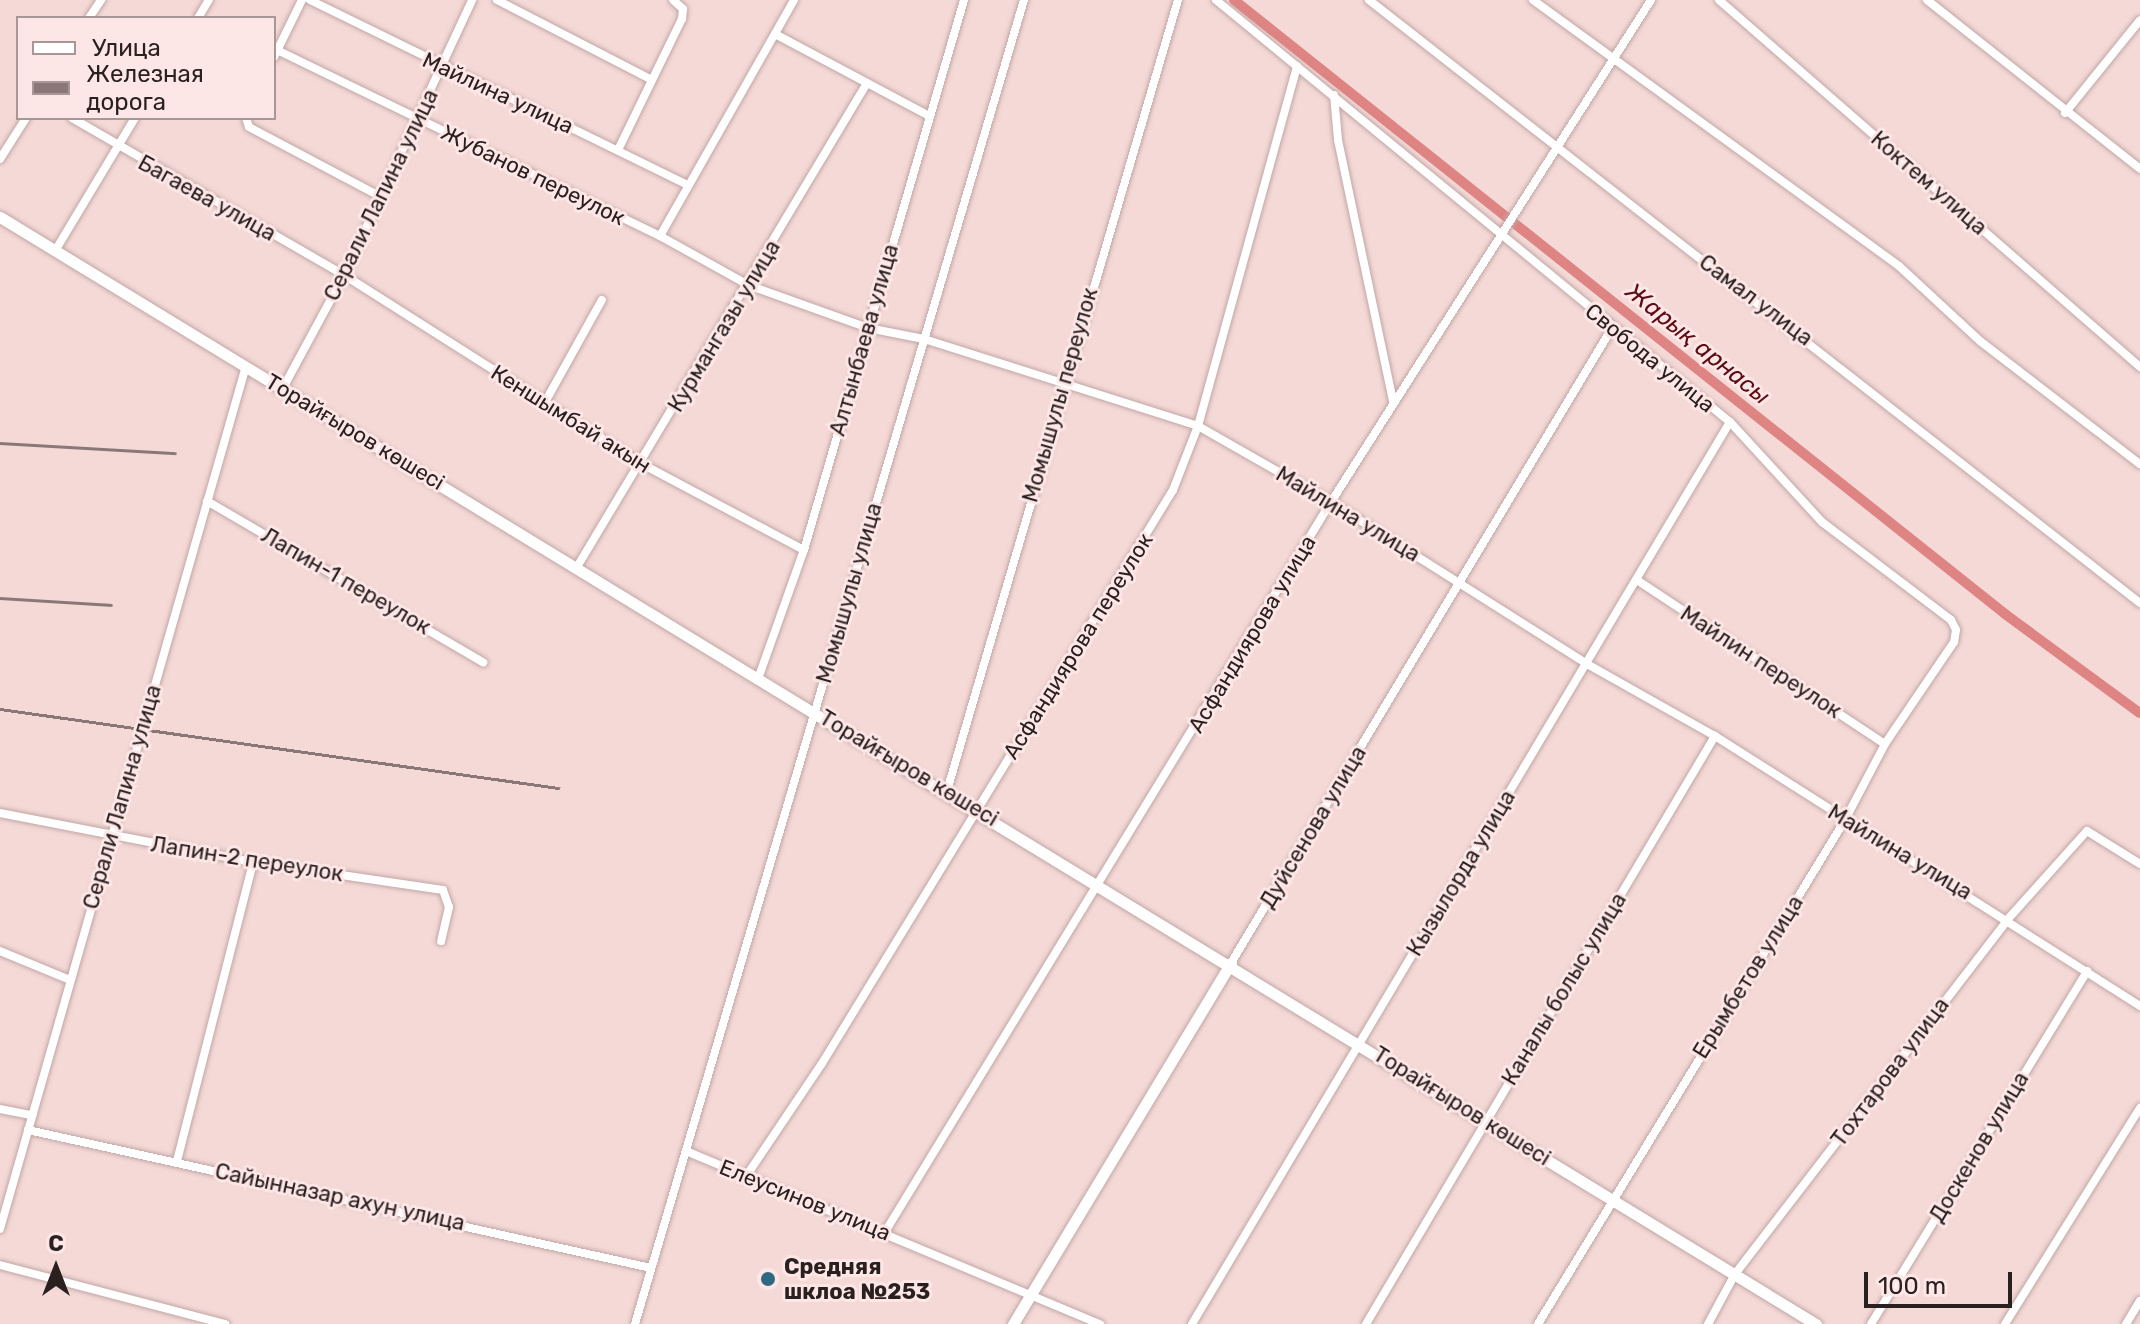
<!DOCTYPE html>
<html>
<head>
<meta charset="utf-8">
<style>
	body { margin:0 }
	#map { position:relative; width:2140px; height:1324px; overflow:hidden; background:#f4d9d7; font-family:Rubik,sans-serif }
	div>[style] { position:absolute }
	.canal>* { height:10px; margin:-5px; padding:0 5px; transform-origin:5px; border-radius:5px; background:#de8482 }
	.roads { filter:drop-shadow(0 0 2px #c1a7a5) drop-shadow(0 0 2px #c1a7a5) }
	.minor>* { height:8px; margin:-4px; padding:0 4px; transform-origin:4px; border-radius:4px; background:#fff }
	.tertiary>* { height:11px; margin:-5.5px; padding:0 5.5px; transform-origin:5.5px; border-radius:5.5px; background:#fff }
	.rail>* { height:3px; margin:-1.5px; padding:0 1.5px; transform-origin:1.5px; border-radius:1.5px; background:#8a7877 }
	.dots>* { width:22px; height:22px; translate:-50% -50%; box-sizing:border-box; border:4px solid #fde7e6; border-radius:50% }
	span { translate:-50% -50%; white-space:nowrap; text-align:center; line-height:1.15; -webkit-text-stroke:6px #fde7e6; paint-order:stroke }
	.street-label { font-size:22px; color:#2a2020 }
	.poi-label { font-size:22px; color:#2a2020; font-weight:700 }
	.left { translate:0 -50%; text-align:left }
	.water-label { font-size:24px; color:#5e0c15; font-style:italic }
	.legend { position:absolute; left:16px; top:16px; width:260px; height:104px; box-sizing:border-box; background:#fde7e6; border:2px solid #a99797; margin:0; padding:10px 14px; list-style:none; font-size:24px; color:#2a2020 }
	.legend li { display:flex; align-items:center; gap:16px; height:40px }
	.legend b { width:40px; border:2px solid #a99797 }
	.north { position:absolute; left:16px; top:1228px; width:80px; height:80px; -webkit-text-stroke:6px #fde7e6; paint-order:stroke; rotate:0deg; font-size:22px; font-weight:700; line-height:32px; text-align:center; color:#2a2020 }
	.north::after { content:''; display:block; margin:auto; width:28px; height:36px; background:#2a2020; clip-path:polygon(50% 0,100% 100%,50% 72%,0 100%) }
	.scale { position:absolute; left:1864px; top:1272px; width:148px; height:36px; box-sizing:border-box; border:4px solid #2a2020; border-top:0; padding-left:10px; font-size:24px; line-height:28px; white-space:nowrap; color:#2a2020; -webkit-text-stroke:6px #fde7e6; paint-order:stroke }
</style>
</head>
<body>
<div id="map">
	<div class="canal">
		<i style="left:1234px;top:0;width:986px;rotate:38.53deg"></i>
		<i style="left:2005px;top:614px;width:167px;rotate:36.3deg"></i>
	</div>
	<div class="roads">
		<div class="minor">
			<i style="left:310px;top:0;width:420px;rotate:26.1deg"></i>
			<i style="left:497px;top:0;width:174px;rotate:27.3deg"></i>
			<i style="left:1216px;top:0;width:665px;rotate:39.39deg"></i>
			<i style="left:1730px;top:422px;width:136px;rotate:47.4deg"></i>
			<i style="left:1822px;top:522px;width:162px;rotate:37.2deg"></i>
			<i style="left:1951px;top:620px;width:11px;rotate:63deg"></i>
			<i style="left:1956px;top:630px;width:12px;rotate:99deg"></i>
			<i style="left:1954px;top:642px;width:123px;rotate:124.1deg"></i>
			<i style="left:1885px;top:744px;width:86px;rotate:117.8deg"></i>
			<i style="left:1845px;top:820px;width:590px;rotate:121.35deg"></i>
			<i style="left:1369px;top:0;width:979px;rotate:38.03deg"></i>
			<i style="left:1533px;top:0;width:452px;rotate:36deg"></i>
			<i style="left:1899px;top:266px;width:110px;rotate:42.8deg"></i>
			<i style="left:1980px;top:341px;width:202px;rotate:37.6deg"></i>
			<i style="left:1719px;top:0;width:559px;rotate:41.08deg"></i>
			<i style="left:1927px;top:0;width:272px;rotate:38.4deg"></i>
			<i style="left:89px;top:18px;width:22px;rotate:-56deg"></i>
			<i style="left:198px;top:18px;width:21px;rotate:-59deg"></i>
			<i style="left:775px;top:34px;width:174px;rotate:28deg"></i>
			<i style="left:277px;top:50px;width:426px;rotate:25.9deg"></i>
			<i style="left:660px;top:236px;width:101px;rotate:29.1deg"></i>
			<i style="left:748px;top:285px;width:127px;rotate:19.7deg"></i>
			<i style="left:868px;top:328px;width:57px;rotate:11.1deg"></i>
			<i style="left:924px;top:339px;width:287px;rotate:17.6deg"></i>
			<i style="left:1198px;top:426px;width:153px;rotate:29.7deg"></i>
			<i style="left:1331px;top:502px;width:303px;rotate:32.3deg"></i>
			<i style="left:1587px;top:664px;width:147px;rotate:29.4deg"></i>
			<i style="left:1715px;top:736px;width:504px;rotate:32.43deg"></i>
			<i style="left:274px;top:57px;width:64px;rotate:-63.8deg"></i>
			<i style="left:1334px;top:95px;width:45px;rotate:84.9deg"></i>
			<i style="left:1338px;top:140px;width:268px;rotate:78.1deg"></i>
			<i style="left:2065px;top:113px;width:119px;rotate:-51.1deg"></i>
			<i style="left:72px;top:118px;width:314px;rotate:30deg"></i>
			<i style="left:344px;top:275px;width:353px;rotate:32.4deg"></i>
			<i style="left:642px;top:464px;width:183px;rotate:28deg"></i>
			<i style="left:246px;top:118px;width:9px;rotate:72deg"></i>
			<i style="left:249px;top:127px;width:149px;rotate:27.9deg"></i>
			<i style="left:618px;top:150px;width:146px;rotate:-64deg"></i>
			<i style="left:682px;top:19px;width:10px;rotate:-84deg"></i>
			<i style="left:683px;top:9px;width:13px;rotate:-138deg"></i>
			<i style="left:0;top:159px;width:49px;rotate:-57.6deg"></i>
			<i style="left:660px;top:236px;width:271px;rotate:-60.4deg"></i>
			<i style="left:55px;top:251px;width:155px;rotate:-59deg"></i>
			<i style="left:283px;top:388px;width:128px;rotate:-61.6deg"></i>
			<i style="left:344px;top:275px;width:303px;rotate:-65deg"></i>
			<i style="left:544px;top:404px;width:119px;rotate:-60.9deg"></i>
			<i style="left:207px;top:501px;width:320px;rotate:30.3deg"></i>
			<i style="left:577px;top:567px;width:564px;rotate:-59.07deg"></i>
			<i style="left:1637px;top:580px;width:297px;rotate:33.5deg"></i>
			<i style="left:758px;top:679px;width:137px;rotate:-70.4deg"></i>
			<i style="left:804px;top:550px;width:573px;rotate:-73.78deg"></i>
			<i style="left:947px;top:791px;width:824px;rotate:-73.72deg"></i>
			<i style="left:0;top:813px;width:258px;rotate:11deg"></i>
			<i style="left:253px;top:862px;width:192px;rotate:8.4deg"></i>
			<i style="left:443px;top:890px;width:18px;rotate:71deg"></i>
			<i style="left:449px;top:907px;width:35px;rotate:103deg"></i>
			<i style="left:0;top:951px;width:76px;rotate:22.5deg"></i>
			<i style="left:1231px;top:963px;width:741px;rotate:-59.04deg"></i>
			<i style="left:0;top:1109px;width:33px;rotate:11deg"></i>
			<i style="left:28px;top:1130px;width:638px;rotate:12.49deg"></i>
			<i style="left:686px;top:1151px;width:449px;rotate:22.7deg"></i>
			<i style="left:177px;top:1161px;width:309px;rotate:-75.7deg"></i>
			<i style="left:747px;top:1175px;width:133px;rotate:-56.1deg"></i>
			<i style="left:821px;top:1065px;width:674px;rotate:-58.53deg"></i>
			<i style="left:1173px;top:490px;width:69px;rotate:-68.7deg"></i>
			<i style="left:1198px;top:426px;width:373px;rotate:-74.6deg"></i>
			<i style="left:0;top:1229px;width:897px;rotate:-74.09deg"></i>
			<i style="left:885px;top:1232px;width:855px;rotate:-58.58deg"></i>
			<i style="left:1331px;top:502px;width:595px;rotate:-57.48deg"></i>
			<i style="left:0;top:1265px;width:233px;rotate:14.7deg"></i>
			<i style="left:635px;top:1324px;width:1380px;rotate:-73.63deg"></i>
			<i style="left:1192px;top:1324px;width:1050px;rotate:-59.19deg"></i>
			<i style="left:1366px;top:1324px;width:684px;rotate:-59.31deg"></i>
			<i style="left:1708px;top:1324px;width:57px;rotate:-61.6deg"></i>
			<i style="left:1735px;top:1274px;width:448px;rotate:-52.4deg"></i>
			<i style="left:2008px;top:919px;width:118px;rotate:-48.1deg"></i>
			<i style="left:2087px;top:831px;width:62px;rotate:31.9deg"></i>
			<i style="left:1871px;top:1324px;width:414px;rotate:-58.5deg"></i>
			<i style="left:2005px;top:1324px;width:255px;rotate:-58deg"></i>
			<i style="left:2126px;top:1324px;width:27px;rotate:-59deg"></i>
		</div>
		<div class="tertiary">
			<i style="left:0;top:217px;width:2127px;rotate:31.37deg"></i>
			<i style="left:1013px;top:1324px;width:422px;rotate:-58.9deg"></i>
		</div>
	</div>
	<div class="rail">
		<i style="left:0;top:443px;width:175px;rotate:3.3deg"></i>
		<i style="left:0;top:598px;width:111px;rotate:3.6deg"></i>
		<i style="left:0;top:709px;width:564px;rotate:8.06deg"></i>
	</div>
	<div class="dots">
		<i style="left:768px;top:1279px;background:#306782"></i>
	</div>
	<div class="street-label">
		<span style="left:498px;top:93px;rotate:25deg">Майлина улица</span>
		<span style="left:533px;top:175px;rotate:26deg">Жубанов переулок</span>
		<span style="left:1929px;top:183px;rotate:41deg">Коктем улица</span>
		<span style="left:381px;top:195px;rotate:-64deg">Серали Лапина улица</span>
		<span style="left:207px;top:198px;rotate:29deg">Багаева улица</span>
		<span style="left:1756px;top:300px;rotate:37deg">Самал улица</span>
		<span style="left:724px;top:326px;rotate:-59deg">Курмангазы улица</span>
		<span style="left:864px;top:340px;rotate:-74deg">Алтынбаева улица</span>
		<span style="left:1650px;top:358px;rotate:39deg">Свобода улица</span>
		<span style="left:1060px;top:395px;rotate:-74deg">Момышулы переулок</span>
		<span style="left:571px;top:419px;rotate:32deg">Кеншымбай акын</span>
		<span style="left:355px;top:432px;rotate:31deg">Торайғыров көшесі</span>
		<span style="left:1348px;top:514px;rotate:31deg">Майлина улица</span>
		<span style="left:346px;top:581px;rotate:30deg">Лапин-1 переулок</span>
		<span style="left:849px;top:593px;rotate:-74deg">Момышулы улица</span>
		<span style="left:1252px;top:634px;rotate:-59deg">Асфандиярова улица</span>
		<span style="left:1078px;top:646px;rotate:-58deg">Асфандиярова переулок</span>
		<span style="left:1761px;top:662px;rotate:33deg">Майлин переулок</span>
		<span style="left:909px;top:768px;rotate:31deg">Торайғыров көшесі</span>
		<span style="left:122px;top:797px;rotate:-74deg">Серали Лапина улица</span>
		<span style="left:1313px;top:827px;rotate:-59deg">Дуйсенова улица</span>
		<span style="left:1900px;top:852px;rotate:31deg">Майлина улица</span>
		<span style="left:247px;top:859px;rotate:9deg">Лапин-2 переулок</span>
		<span style="left:1461px;top:873px;rotate:-59deg">Кызылорда улица</span>
		<span style="left:1748px;top:977px;rotate:-58deg">Ерымбетов улица</span>
		<span style="left:1564px;top:989px;rotate:-59deg">Каналы болыс улица</span>
		<span style="left:1890px;top:1072px;rotate:-53deg">Тохтарова улица</span>
		<span style="left:1462px;top:1106px;rotate:32deg">Торайғыров көшесі</span>
		<span style="left:1979px;top:1147px;rotate:-59deg">Доскенов улица</span>
		<span style="left:340px;top:1197px;rotate:12deg">Сайынназар ахун улица</span>
		<span style="left:805px;top:1200px;rotate:22deg">Елеусинов улица</span>
	</div>
	<div class="poi-label">
		<span class="left" style="left:784px;top:1279px">Средняя<br>шклоа №253</span>
	</div>
	<div class="water-label">
		<span style="left:1697px;top:344px;rotate:39deg">Жарық арнасы</span>
	</div>
	<ul class="legend">
	<li><b style="height:10px;background:#fff"></b>Улица</li>
	<li><b style="height:10px;background:#8a7877"></b>Железная дорога</li>
	</ul>
	<div class="north">С</div>
	<div class="scale">100 m</div>
</div>
</body>
</html>
